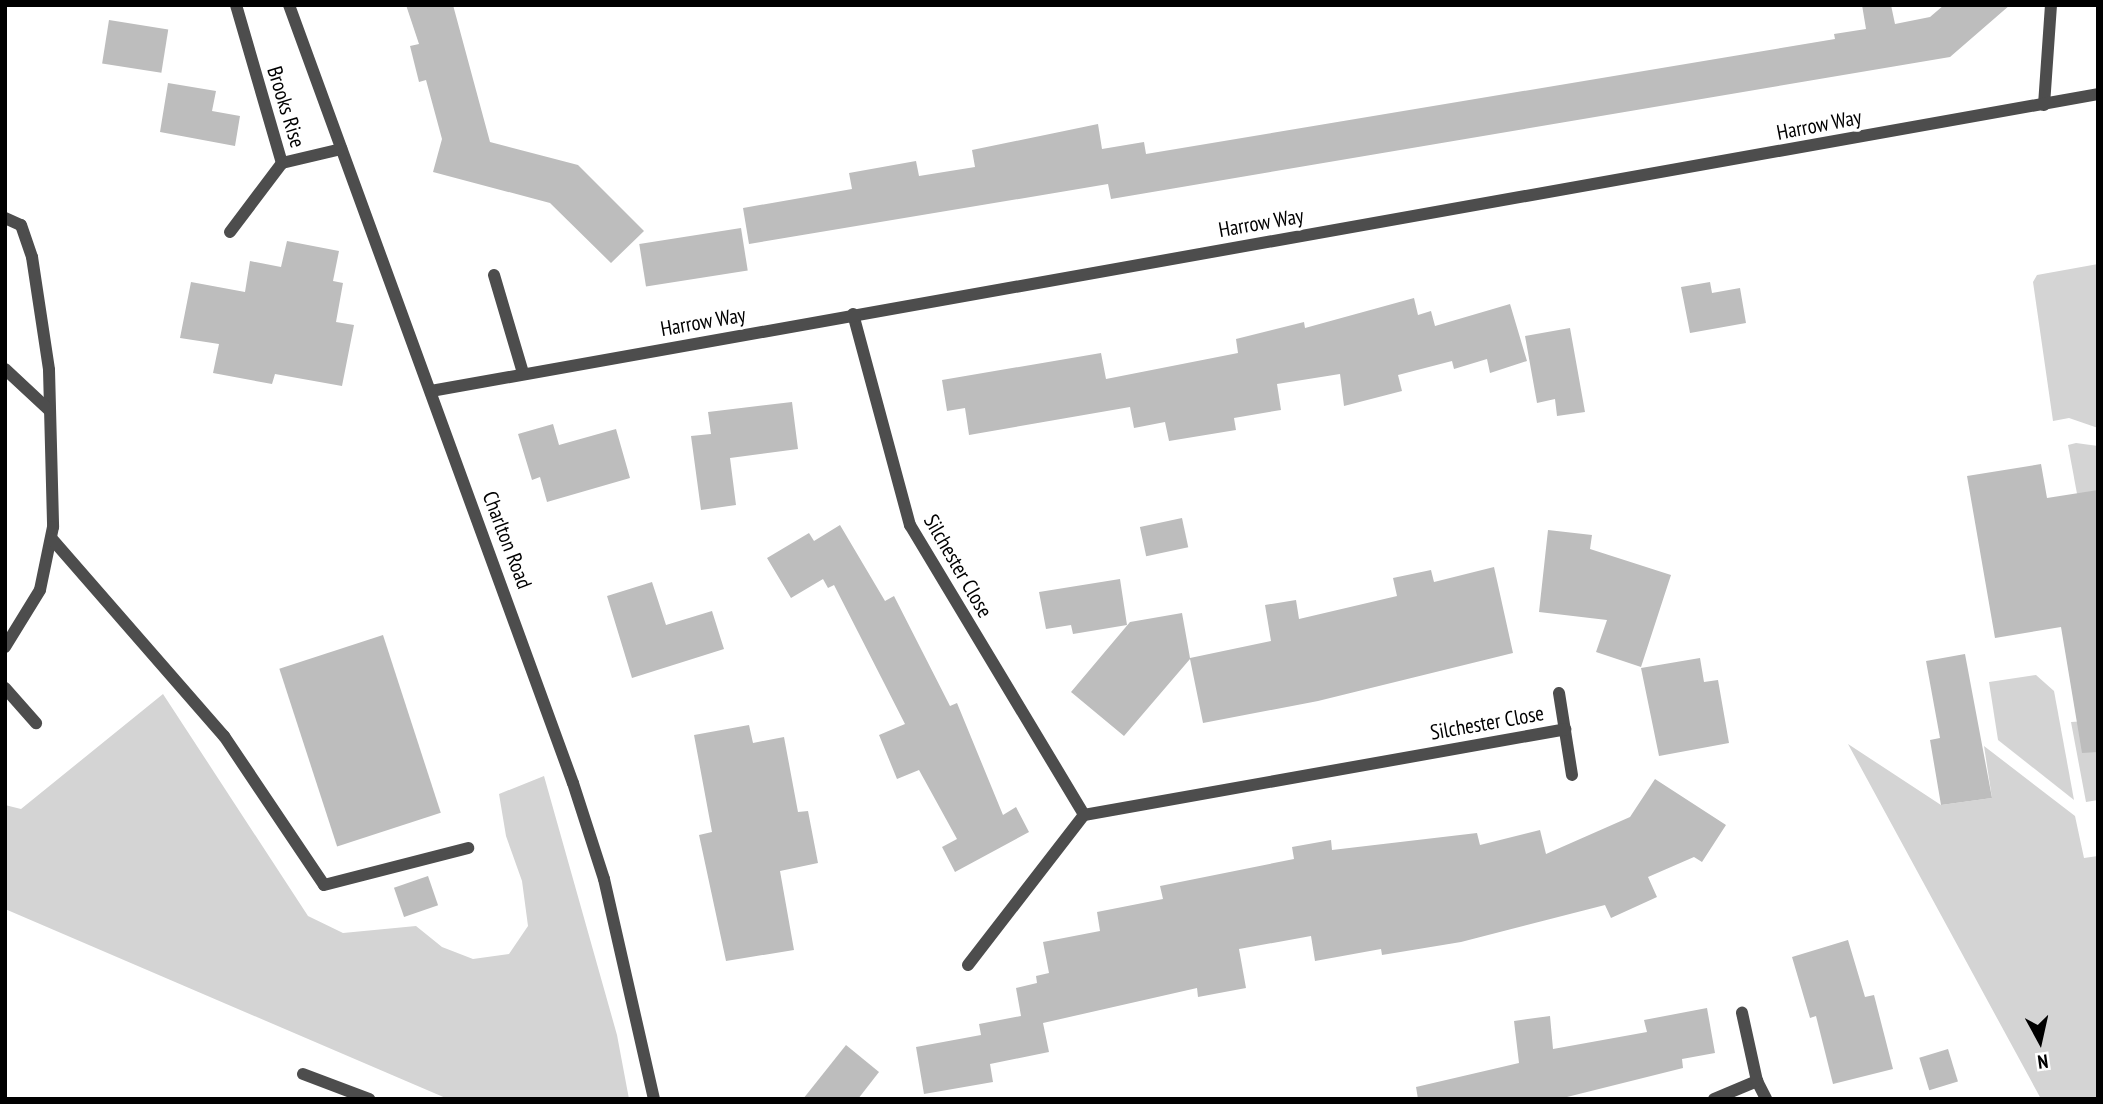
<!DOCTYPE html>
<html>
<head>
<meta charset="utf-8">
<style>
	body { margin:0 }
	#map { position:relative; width:2103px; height:1104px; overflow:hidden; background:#fff; font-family:"PT Sans Narrow",sans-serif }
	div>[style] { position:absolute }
	.green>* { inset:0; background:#d4d4d4 }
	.building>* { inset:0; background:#bdbdbd; transform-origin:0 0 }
	.minor>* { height:12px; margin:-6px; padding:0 6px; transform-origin:6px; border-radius:6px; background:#4d4d4d }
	span { translate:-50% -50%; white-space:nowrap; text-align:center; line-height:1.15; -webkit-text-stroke:6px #fff; paint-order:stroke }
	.street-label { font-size:21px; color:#000 }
	.frame { position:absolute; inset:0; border:7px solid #000; pointer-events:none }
	.north { position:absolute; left:2005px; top:1006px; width:70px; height:70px; -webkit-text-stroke:5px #fff; paint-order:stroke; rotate:172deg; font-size:19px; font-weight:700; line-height:28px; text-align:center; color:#000 }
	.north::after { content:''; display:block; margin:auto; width:24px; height:32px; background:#000; clip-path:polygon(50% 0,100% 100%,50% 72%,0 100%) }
</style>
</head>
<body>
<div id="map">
	<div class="green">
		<i style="clip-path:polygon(2098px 264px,2098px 428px,2069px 418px,2053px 421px,2033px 282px,2037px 275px)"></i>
		<i style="clip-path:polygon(2076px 443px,2098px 446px,2098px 490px,2080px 510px,2068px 445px)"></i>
		<i style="clip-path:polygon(2036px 675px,2054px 691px,2074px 800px,1998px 740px,1989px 682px)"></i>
		<i style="clip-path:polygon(163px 694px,308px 916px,343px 933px,416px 926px,442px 947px,473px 959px,509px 954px,528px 926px,522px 881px,506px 836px,499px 794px,544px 776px,617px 1035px,629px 1099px,448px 1099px,5px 909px,5px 805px,21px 809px)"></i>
		<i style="clip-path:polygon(2088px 721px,2098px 757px,2098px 800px,2086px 802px,2071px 722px)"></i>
		<i style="clip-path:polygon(1848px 744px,1941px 805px,1992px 798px,1984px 746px,2075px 816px,2084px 858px,2098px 856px,2098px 1099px,2041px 1099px)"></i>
	</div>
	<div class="building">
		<i style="clip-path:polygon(406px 5px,453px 5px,490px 142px,578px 165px,644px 231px,611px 263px,550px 203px,433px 172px,442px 139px,426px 80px,419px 82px,410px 46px,419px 44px)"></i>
		<i style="clip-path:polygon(1862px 5px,1891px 5px,1895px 24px,1930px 17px,1944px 5px,2010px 5px,1950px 57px,1111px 199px,1108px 184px,749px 244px,743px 208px,852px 189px,849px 173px,916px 161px,919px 176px,975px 167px,972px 150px,1098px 124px,1102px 149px,1144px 142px,1146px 154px,1835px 39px,1834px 34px,1866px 29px)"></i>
		<i style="left:109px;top:20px;width:60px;height:44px;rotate:9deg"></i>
		<i style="clip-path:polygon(168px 83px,216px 91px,212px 111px,240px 116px,235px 146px,160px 132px)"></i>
		<i style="left:741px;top:228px;width:43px;height:103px;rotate:81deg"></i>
		<i style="clip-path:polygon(287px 241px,339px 251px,333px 281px,343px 283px,336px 322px,354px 325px,342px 386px,275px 374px,272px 384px,213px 373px,219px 344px,180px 338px,191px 282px,245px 292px,250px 261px,281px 267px)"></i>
		<i style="clip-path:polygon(1710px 282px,1712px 293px,1740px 288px,1746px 323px,1690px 333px,1681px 287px)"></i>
		<i style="clip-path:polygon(1414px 298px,1418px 315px,1431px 311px,1435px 326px,1510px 304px,1527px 361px,1490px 373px,1487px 359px,1454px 369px,1452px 361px,1398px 375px,1402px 391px,1344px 406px,1340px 374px,1277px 384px,1281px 410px,1234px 418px,1236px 430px,1169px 441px,1165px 422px,1134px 428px,1130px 407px,969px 435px,965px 408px,947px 411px,942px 380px,1101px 353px,1106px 379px,1238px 353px,1236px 339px,1304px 322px,1305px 328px)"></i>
		<i style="clip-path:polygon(1570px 328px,1585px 412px,1557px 416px,1555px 399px,1537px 403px,1525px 336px)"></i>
		<i style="clip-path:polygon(792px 402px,798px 449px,730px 458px,736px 505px,701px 510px,691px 436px,711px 434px,708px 412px)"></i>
		<i style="clip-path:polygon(553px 424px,559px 445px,616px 429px,630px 478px,547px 502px,540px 477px,532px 480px,518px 434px)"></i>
		<i style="clip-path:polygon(2041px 464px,2047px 498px,2098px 490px,2098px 752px,2082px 753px,2061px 627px,1995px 638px,1967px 476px)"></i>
		<i style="left:1182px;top:518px;width:30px;height:43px;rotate:78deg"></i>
		<i style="clip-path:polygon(840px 525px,885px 601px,894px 596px,950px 706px,957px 703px,1003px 815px,1016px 807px,1029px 832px,955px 872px,942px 847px,957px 839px,919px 770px,897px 779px,879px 735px,905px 724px,834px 585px,828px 588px,823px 579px,791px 598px,767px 558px,809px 533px,814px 541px)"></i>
		<i style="clip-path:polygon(1548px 530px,1592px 535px,1590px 549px,1671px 575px,1641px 667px,1596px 652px,1607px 620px,1539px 612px)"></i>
		<i style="clip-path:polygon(1494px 567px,1513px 653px,1318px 701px,1203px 723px,1190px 659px,1124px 736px,1071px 692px,1130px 622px,1182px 613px,1190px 658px,1271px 641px,1265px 605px,1296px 600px,1299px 619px,1397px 596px,1393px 578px,1431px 570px,1434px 582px)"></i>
		<i style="clip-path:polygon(1120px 579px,1127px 625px,1073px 634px,1071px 625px,1046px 629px,1039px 592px)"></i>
		<i style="clip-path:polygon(652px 582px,666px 625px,712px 611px,724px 649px,632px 678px,607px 596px)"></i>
		<i style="left:383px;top:635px;width:187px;height:109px;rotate:72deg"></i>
		<i style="clip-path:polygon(1965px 654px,1992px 798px,1941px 805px,1930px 740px,1940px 738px,1926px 661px)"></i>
		<i style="clip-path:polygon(1700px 658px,1704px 682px,1718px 680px,1729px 743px,1659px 756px,1641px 668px)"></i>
		<i style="clip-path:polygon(749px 725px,753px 743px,784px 737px,798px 812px,808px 811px,818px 863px,780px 871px,794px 950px,726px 961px,699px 835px,712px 832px,694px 735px)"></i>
		<i style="clip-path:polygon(1655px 779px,1726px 825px,1702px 862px,1694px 857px,1648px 877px,1657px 897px,1611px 918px,1605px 905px,1461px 942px,1382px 955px,1381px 949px,1315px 961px,1311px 936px,1239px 949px,1246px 988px,1198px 997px,1197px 988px,1043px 1023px,1049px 1052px,990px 1064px,993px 1082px,924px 1094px,916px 1047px,981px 1035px,979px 1024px,1021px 1016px,1016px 988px,1037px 983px,1036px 976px,1049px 973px,1043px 942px,1100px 931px,1097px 912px,1163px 899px,1160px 886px,1294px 859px,1292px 847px,1331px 840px,1332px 850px,1477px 833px,1480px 845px,1540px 830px,1546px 854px,1630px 817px)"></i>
		<i style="left:428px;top:876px;width:31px;height:36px;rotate:71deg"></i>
		<i style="clip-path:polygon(1848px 940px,1865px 997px,1874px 995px,1893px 1069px,1833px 1084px,1816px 1016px,1810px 1018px,1792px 957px)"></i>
		<i style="clip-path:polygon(1707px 1008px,1715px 1053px,1682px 1059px,1683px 1068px,1559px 1099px,1418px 1099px,1416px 1087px,1519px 1063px,1514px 1021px,1550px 1016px,1553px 1049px,1647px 1032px,1644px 1020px)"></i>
		<i style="clip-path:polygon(846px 1045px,879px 1072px,858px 1099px,803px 1099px)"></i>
		<i style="left:1948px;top:1049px;width:34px;height:30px;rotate:73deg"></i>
	</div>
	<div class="minor">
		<i style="left:236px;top:5px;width:165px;rotate:73.8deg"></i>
		<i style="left:289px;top:5px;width:828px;rotate:69.95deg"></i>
		<i style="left:573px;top:783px;width:101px;rotate:72.1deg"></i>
		<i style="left:604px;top:879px;width:226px;rotate:77.2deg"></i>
		<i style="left:2044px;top:105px;width:100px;rotate:-86deg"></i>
		<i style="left:282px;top:163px;width:61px;rotate:-13.3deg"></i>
		<i style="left:5px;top:218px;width:17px;rotate:24deg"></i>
		<i style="left:21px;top:225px;width:34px;rotate:71deg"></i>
		<i style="left:32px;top:257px;width:114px;rotate:81.4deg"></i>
		<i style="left:49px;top:370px;width:157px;rotate:88.5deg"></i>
		<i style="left:53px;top:527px;width:64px;rotate:101.7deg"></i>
		<i style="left:40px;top:590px;width:67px;rotate:121.6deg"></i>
		<i style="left:230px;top:232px;width:86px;rotate:-53deg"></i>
		<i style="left:494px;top:275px;width:102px;rotate:73.5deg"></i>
		<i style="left:853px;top:314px;width:219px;rotate:74.9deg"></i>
		<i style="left:910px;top:525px;width:338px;rotate:59deg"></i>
		<i style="left:5px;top:369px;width:60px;rotate:43deg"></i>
		<i style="left:431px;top:391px;width:1693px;rotate:-10.1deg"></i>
		<i style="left:52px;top:539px;width:262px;rotate:48.9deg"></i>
		<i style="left:224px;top:736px;width:179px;rotate:56.1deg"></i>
		<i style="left:324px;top:885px;width:149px;rotate:-14.4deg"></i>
		<i style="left:5px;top:688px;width:47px;rotate:48.5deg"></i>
		<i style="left:1559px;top:693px;width:83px;rotate:81deg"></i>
		<i style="left:968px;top:965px;width:190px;rotate:-52.3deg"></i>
		<i style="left:1084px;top:815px;width:489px;rotate:-10.1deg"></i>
		<i style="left:303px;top:1074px;width:71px;rotate:20.7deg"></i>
		<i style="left:1757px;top:1081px;width:20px;rotate:63deg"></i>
		<i style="left:1714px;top:1099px;width:47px;rotate:-22.7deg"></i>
		<i style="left:1757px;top:1081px;width:70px;rotate:-102.4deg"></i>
	</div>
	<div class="street-label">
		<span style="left:286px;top:107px;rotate:73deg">Brooks Rise</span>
		<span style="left:1819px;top:125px;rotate:-11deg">Harrow Way</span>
		<span style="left:1261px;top:223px;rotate:-10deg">Harrow Way</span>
		<span style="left:703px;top:322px;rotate:-10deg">Harrow Way</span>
		<span style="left:507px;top:540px;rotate:69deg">Charlton Road</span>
		<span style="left:958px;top:566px;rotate:60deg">Silchester Close</span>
		<span style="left:1487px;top:723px;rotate:-10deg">Silchester Close</span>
	</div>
	<div class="frame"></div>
	<div class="north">N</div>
</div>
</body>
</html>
